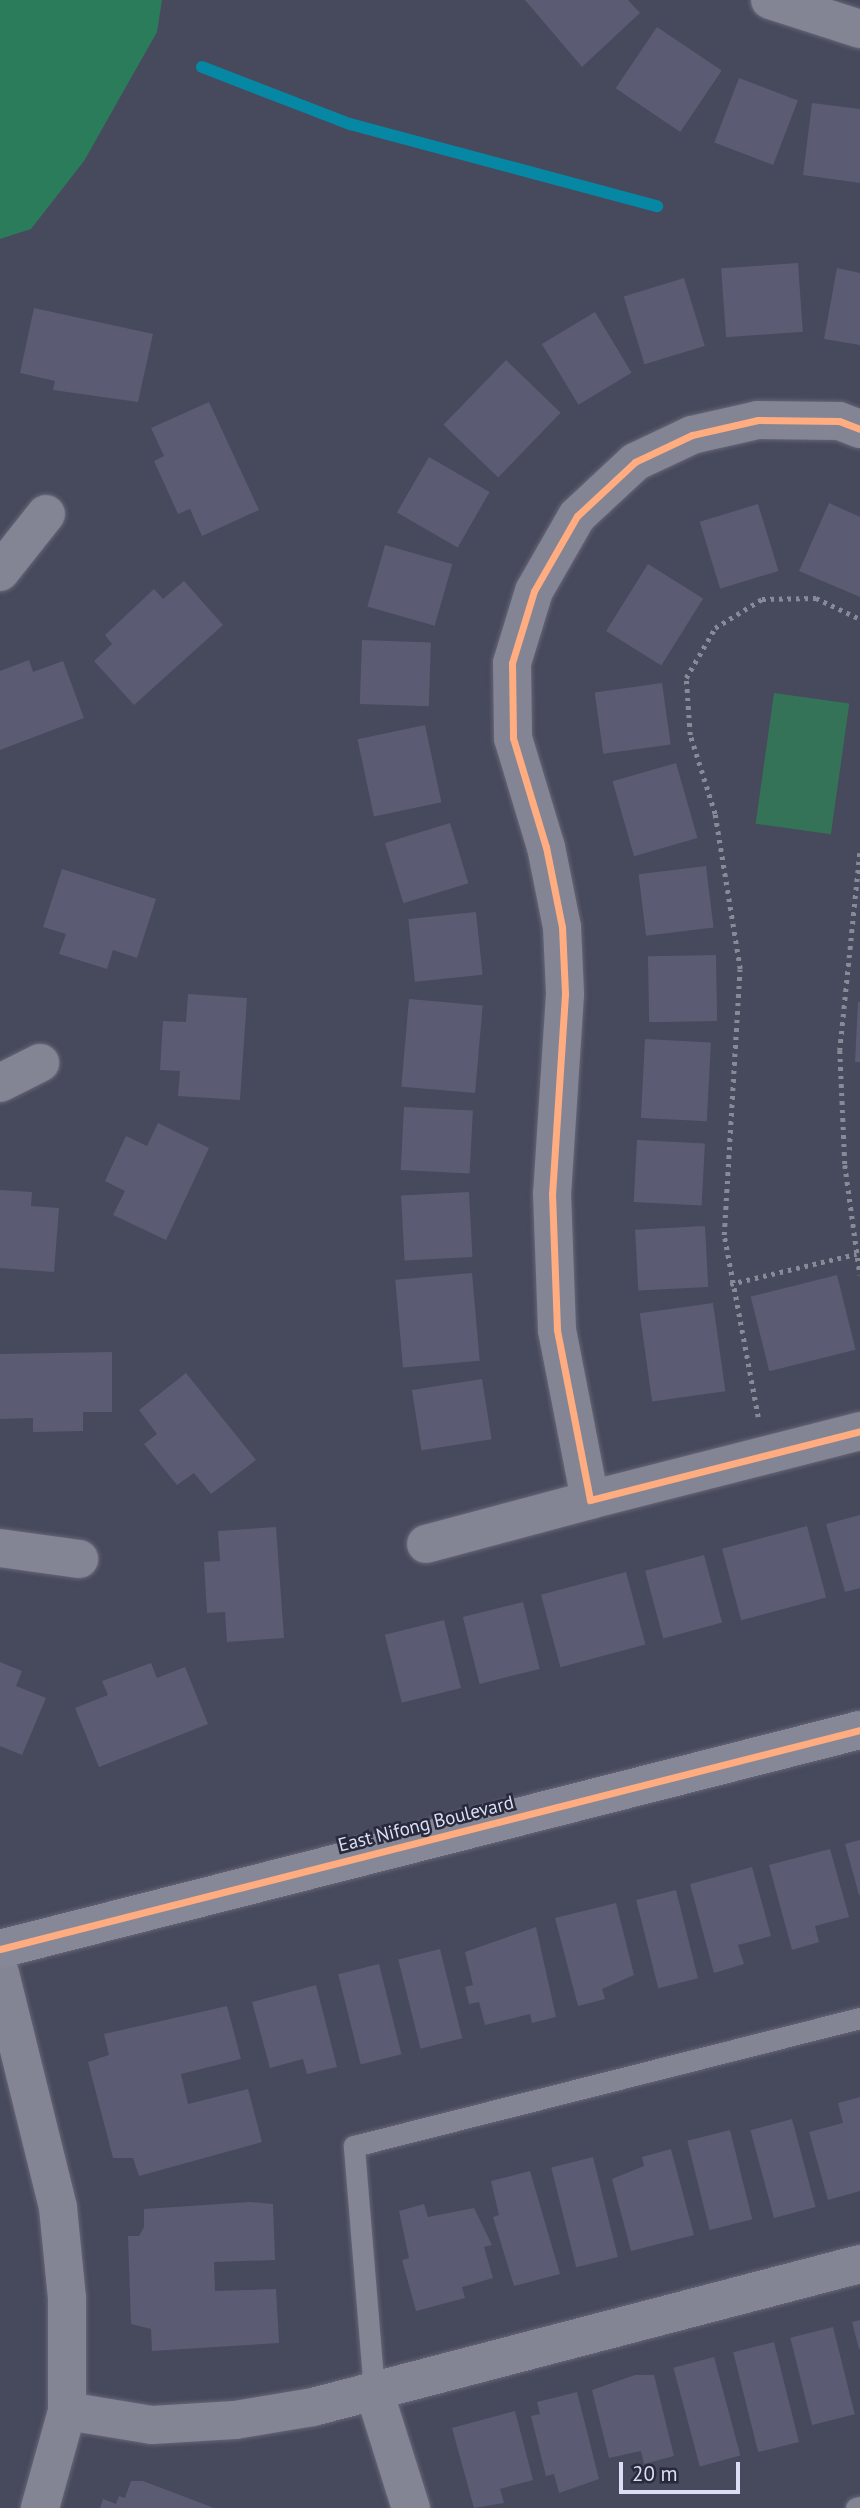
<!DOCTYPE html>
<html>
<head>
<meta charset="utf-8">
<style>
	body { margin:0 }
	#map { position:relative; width:860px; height:2508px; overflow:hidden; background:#47495c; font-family:"PT Sans",sans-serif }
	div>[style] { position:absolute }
	.green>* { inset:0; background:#357358; transform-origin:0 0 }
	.forest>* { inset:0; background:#2b7c5b }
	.stream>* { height:12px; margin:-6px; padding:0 6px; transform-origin:6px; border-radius:6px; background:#0687a4 }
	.building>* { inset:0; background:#5b5c73; transform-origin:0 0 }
	.path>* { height:4.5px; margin-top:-2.25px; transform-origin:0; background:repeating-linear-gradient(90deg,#888a98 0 3.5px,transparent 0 8.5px) }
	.roads { filter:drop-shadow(0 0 2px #656677) drop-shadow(0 0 2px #656677) }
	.lane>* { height:21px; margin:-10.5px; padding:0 10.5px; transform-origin:10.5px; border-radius:10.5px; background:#838594 }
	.street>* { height:38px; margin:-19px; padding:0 19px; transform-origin:19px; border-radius:19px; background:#838594 }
	.secondary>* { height:38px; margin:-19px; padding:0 19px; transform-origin:19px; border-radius:19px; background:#868898 }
	.cycleway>* { height:7px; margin:-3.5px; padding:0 3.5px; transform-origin:3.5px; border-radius:3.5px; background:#ffac80 }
	span { translate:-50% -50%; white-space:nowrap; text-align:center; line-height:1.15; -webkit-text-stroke:5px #28293a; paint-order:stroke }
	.street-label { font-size:19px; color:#dbdef5 }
	.scale { position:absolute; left:619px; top:2462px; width:121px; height:32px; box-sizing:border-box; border:4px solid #dbdef5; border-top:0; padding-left:9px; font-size:21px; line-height:24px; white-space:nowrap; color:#dbdef5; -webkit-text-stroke:5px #28293a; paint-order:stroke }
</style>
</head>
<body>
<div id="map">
	<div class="green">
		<i style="left:774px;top:693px;width:76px;height:132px;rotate:8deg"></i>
	</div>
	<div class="forest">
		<i style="clip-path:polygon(0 0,162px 0,157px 32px,84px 161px,31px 229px,0 239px)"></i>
	</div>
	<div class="stream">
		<i style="left:202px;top:67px;width:159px;rotate:21.1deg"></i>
		<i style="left:350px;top:124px;width:318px;rotate:15deg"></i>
	</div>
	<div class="building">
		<i style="clip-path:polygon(525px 0,628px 0,640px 13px,582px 67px)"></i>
		<i style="left:657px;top:27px;width:78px;height:74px;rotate:34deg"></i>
		<i style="left:739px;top:78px;width:63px;height:69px;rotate:21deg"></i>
		<i style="clip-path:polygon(812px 103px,860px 109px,860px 183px,803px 175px)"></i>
		<i style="left:798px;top:263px;width:69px;height:77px;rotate:86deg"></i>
		<i style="clip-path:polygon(837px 268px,860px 273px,860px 345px,824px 339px)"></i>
		<i style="left:684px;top:278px;width:71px;height:63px;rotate:73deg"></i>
		<i style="clip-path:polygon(34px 308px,153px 334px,138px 402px,53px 390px,55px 381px,20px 373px)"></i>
		<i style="left:595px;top:312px;width:71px;height:62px;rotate:59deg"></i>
		<i style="left:506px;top:360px;width:76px;height:90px;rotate:44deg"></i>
		<i style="clip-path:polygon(209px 402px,259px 510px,202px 536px,190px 509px,178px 514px,154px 461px,164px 456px,151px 428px)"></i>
		<i style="left:429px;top:457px;width:70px;height:64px;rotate:30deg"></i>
		<i style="clip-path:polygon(829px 503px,860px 517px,860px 597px,799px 571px)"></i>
		<i style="left:758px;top:504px;width:70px;height:61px;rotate:73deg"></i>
		<i style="left:385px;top:545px;width:70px;height:64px;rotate:16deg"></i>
		<i style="left:648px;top:564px;width:65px;height:79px;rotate:32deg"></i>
		<i style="clip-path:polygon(184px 581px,223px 625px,134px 705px,94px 661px,112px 644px,105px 635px,154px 589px,163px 599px)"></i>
		<i style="left:362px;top:640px;width:69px;height:64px;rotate:2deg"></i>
		<i style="clip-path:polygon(29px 660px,33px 672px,63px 661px,84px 718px,0 750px,0 671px)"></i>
		<i style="left:662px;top:683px;width:62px;height:68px;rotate:82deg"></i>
		<i style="left:425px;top:725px;width:79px;height:69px;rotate:78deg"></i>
		<i style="left:676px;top:763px;width:78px;height:66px;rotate:74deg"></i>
		<i style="left:450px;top:823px;width:63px;height:68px;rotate:73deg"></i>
		<i style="left:706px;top:866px;width:62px;height:68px;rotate:83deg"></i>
		<i style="clip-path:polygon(62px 869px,156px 899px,137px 958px,113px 950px,107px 969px,59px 954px,66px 934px,43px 927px)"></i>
		<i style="left:476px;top:912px;width:63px;height:68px;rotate:84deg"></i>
		<i style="left:716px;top:955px;width:66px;height:68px;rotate:89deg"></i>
		<i style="clip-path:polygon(188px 994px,247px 998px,240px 1100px,178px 1096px,180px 1071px,160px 1070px,163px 1021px,186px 1022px)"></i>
		<i style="left:409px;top:999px;width:74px;height:88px;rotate:5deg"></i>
		<i style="clip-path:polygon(858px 1002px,860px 1002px,860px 1062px,855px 1062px)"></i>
		<i style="left:645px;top:1039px;width:66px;height:79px;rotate:3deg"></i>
		<i style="left:404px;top:1107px;width:69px;height:63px;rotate:3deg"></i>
		<i style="clip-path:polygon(158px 1123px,209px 1148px,166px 1240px,113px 1215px,125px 1191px,105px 1181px,126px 1136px,147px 1146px)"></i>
		<i style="left:637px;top:1140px;width:68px;height:62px;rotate:3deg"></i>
		<i style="clip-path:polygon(0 1190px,32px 1192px,31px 1206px,59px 1208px,54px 1272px,0 1268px)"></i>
		<i style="left:469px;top:1192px;width:65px;height:68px;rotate:87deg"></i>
		<i style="left:705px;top:1226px;width:61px;height:70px;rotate:87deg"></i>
		<i style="left:472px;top:1273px;width:88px;height:77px;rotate:85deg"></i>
		<i style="left:837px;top:1275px;width:77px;height:89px;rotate:76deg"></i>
		<i style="left:713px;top:1303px;width:89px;height:74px;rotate:82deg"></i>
		<i style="clip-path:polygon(112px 1352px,112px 1412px,83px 1412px,83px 1431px,33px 1432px,33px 1418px,0 1419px,0 1354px)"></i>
		<i style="clip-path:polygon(186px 1373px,256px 1460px,211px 1494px,194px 1473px,177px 1485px,144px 1444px,157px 1434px,139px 1410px)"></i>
		<i style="left:482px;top:1379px;width:61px;height:71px;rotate:81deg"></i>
		<i style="clip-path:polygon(860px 1515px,860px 1588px,845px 1592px,826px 1524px)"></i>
		<i style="left:807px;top:1526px;width:74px;height:88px;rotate:75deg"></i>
		<i style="clip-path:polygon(276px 1527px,284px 1638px,227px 1642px,225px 1612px,207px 1613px,204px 1562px,220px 1561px,218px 1531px)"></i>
		<i style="left:704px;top:1555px;width:70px;height:61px;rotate:75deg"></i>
		<i style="left:626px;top:1572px;width:75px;height:88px;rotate:75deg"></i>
		<i style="left:523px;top:1602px;width:69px;height:62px;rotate:76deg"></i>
		<i style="left:444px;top:1620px;width:70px;height:61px;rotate:76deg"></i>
		<i style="clip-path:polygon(0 1662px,22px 1671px,16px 1686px,46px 1698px,22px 1755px,0 1746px)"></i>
		<i style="clip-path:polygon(151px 1663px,157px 1678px,185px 1667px,208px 1724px,99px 1767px,75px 1708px,108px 1695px,102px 1681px)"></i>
		<i style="clip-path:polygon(860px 1840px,860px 1895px,859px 1895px,845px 1844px)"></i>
		<i style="clip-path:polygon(830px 1849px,849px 1917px,815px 1926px,819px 1942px,792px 1950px,769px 1865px)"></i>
		<i style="clip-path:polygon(752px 1867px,771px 1936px,738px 1945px,744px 1964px,714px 1973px,690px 1884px)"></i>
		<i style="left:676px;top:1890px;width:91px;height:41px;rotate:76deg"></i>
		<i style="clip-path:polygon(616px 1903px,634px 1975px,602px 1989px,605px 1999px,578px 2006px,555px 1918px)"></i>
		<i style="clip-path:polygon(536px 1927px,556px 2017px,532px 2023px,530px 2014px,485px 2025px,479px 2002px,469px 2004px,465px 1987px,473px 1985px,465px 1952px)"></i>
		<i style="left:440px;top:1949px;width:92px;height:43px;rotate:76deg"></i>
		<i style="left:379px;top:1964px;width:93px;height:42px;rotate:76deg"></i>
		<i style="clip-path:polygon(316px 1985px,337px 2067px,307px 2074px,303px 2059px,270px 2068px,252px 2002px)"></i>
		<i style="clip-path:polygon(227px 2006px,241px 2059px,181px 2074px,188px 2104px,248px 2089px,262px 2142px,139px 2176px,133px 2158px,113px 2158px,88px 2062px,109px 2055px,104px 2034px)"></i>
		<i style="clip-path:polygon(860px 2097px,860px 2191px,828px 2200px,809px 2132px,843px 2123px,838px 2103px)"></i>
		<i style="left:792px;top:2119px;width:91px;height:43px;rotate:75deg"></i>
		<i style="left:730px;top:2130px;width:92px;height:44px;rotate:76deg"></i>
		<i style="clip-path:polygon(671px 2149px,694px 2235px,631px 2251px,612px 2179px,644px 2166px,642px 2157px)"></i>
		<i style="left:593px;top:2157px;width:103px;height:43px;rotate:76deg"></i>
		<i style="clip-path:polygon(530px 2171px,560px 2274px,514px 2286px,493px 2217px,499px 2215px,491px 2181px)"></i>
		<i style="clip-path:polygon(250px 2202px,273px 2204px,275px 2260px,214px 2262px,215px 2291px,276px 2289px,279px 2343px,152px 2351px,151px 2329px,131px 2324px,128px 2236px,139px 2236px,144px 2227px,144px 2209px)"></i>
		<i style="clip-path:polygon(424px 2204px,428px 2217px,474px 2208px,492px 2245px,484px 2247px,493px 2278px,462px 2287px,465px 2298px,416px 2311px,402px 2260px,409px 2258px,399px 2211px)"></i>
		<i style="clip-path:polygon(860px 2320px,860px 2349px,859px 2349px,852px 2322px)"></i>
		<i style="left:833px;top:2327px;width:90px;height:44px;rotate:76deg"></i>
		<i style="left:774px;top:2342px;width:103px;height:42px;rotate:76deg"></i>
		<i style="left:714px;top:2357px;width:102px;height:42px;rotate:75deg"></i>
		<i style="clip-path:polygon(635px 2375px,654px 2375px,674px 2456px,644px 2464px,641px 2451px,609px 2458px,592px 2390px)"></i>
		<i style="clip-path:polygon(577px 2392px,599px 2479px,559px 2493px,554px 2474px,546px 2476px,531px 2416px,540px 2414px,537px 2402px)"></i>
		<i style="clip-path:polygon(515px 2411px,533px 2480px,500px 2489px,504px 2503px,474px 2508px,452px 2428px)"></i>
		<i style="clip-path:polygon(131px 2481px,143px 2481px,214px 2508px,100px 2508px,103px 2499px,116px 2504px,119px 2496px,125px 2498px)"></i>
	</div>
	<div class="path">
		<i style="left:860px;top:853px;width:198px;rotate:95.8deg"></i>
		<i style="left:840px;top:1050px;width:115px;rotate:87.5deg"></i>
		<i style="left:845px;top:1165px;width:111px;rotate:82.2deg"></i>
		<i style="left:730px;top:1284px;width:130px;rotate:-13.4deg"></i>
		<i style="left:758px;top:1417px;width:185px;rotate:-100.6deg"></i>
		<i style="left:724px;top:1235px;width:266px;rotate:-86.6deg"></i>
		<i style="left:740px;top:969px;width:157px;rotate:-99.2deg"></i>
		<i style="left:715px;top:814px;width:83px;rotate:-107.6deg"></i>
		<i style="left:690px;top:735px;width:57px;rotate:-94deg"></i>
		<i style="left:686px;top:678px;width:58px;rotate:-59.9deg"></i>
		<i style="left:715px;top:628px;width:55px;rotate:-31.7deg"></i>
		<i style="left:762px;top:599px;width:54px;rotate:-1.1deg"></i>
		<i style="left:816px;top:598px;width:49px;rotate:25.5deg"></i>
	</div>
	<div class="roads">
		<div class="lane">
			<i style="left:374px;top:2391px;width:246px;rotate:-94.7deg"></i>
			<i style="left:354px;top:2146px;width:522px;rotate:-14.2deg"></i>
			<i style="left:856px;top:2508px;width:4px;rotate:-14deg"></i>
		</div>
		<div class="street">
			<i style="left:770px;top:0;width:95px;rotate:17.9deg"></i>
			<i style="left:860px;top:429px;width:22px;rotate:-159deg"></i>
			<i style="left:839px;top:421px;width:81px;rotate:-179.3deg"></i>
			<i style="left:758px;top:420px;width:68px;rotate:167.2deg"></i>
			<i style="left:692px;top:435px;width:63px;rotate:154.7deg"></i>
			<i style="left:635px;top:462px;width:79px;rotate:137deg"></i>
			<i style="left:577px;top:516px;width:86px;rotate:119.8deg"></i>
			<i style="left:534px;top:591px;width:75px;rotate:107deg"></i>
			<i style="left:512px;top:663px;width:75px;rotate:89.2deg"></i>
			<i style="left:513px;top:738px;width:114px;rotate:73.2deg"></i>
			<i style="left:546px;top:847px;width:82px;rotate:78.7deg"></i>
			<i style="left:562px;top:927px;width:67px;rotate:87.4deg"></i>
			<i style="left:565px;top:994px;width:199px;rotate:93.7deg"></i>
			<i style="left:552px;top:1193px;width:137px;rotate:87.9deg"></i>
			<i style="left:557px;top:1330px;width:173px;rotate:79deg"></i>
			<i style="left:590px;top:1500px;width:279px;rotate:-14.3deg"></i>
			<i style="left:0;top:572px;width:74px;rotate:-51.6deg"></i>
			<i style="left:0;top:1083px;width:45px;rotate:-26.6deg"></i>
			<i style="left:426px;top:1544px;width:170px;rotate:-15deg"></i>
			<i style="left:0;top:1548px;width:80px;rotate:7.9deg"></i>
			<i style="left:0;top:1973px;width:242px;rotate:76.1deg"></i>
			<i style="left:58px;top:2208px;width:90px;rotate:84.3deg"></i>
			<i style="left:67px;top:2298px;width:113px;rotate:90deg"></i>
			<i style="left:67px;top:2411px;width:101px;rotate:105.6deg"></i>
			<i style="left:374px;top:2391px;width:123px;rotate:72.5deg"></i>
			<i style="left:67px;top:2411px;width:86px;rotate:9.4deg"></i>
			<i style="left:152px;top:2425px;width:83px;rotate:-3.4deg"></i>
			<i style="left:235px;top:2420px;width:79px;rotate:-9.5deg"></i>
			<i style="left:313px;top:2407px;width:565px;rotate:-14.65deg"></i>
		</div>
		<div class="secondary">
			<i style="left:0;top:1949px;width:887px;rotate:-14.29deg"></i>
		</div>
	</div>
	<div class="cycleway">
		<i style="left:860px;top:429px;width:22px;rotate:-159deg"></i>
		<i style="left:839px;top:421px;width:81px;rotate:-179.3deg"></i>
		<i style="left:758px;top:420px;width:68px;rotate:167.2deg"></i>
		<i style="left:692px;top:435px;width:63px;rotate:154.7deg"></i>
		<i style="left:635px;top:462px;width:79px;rotate:137deg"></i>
		<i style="left:577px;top:516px;width:86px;rotate:119.8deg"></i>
		<i style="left:534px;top:591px;width:75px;rotate:107deg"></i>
		<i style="left:512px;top:663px;width:75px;rotate:89.2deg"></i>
		<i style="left:513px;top:738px;width:114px;rotate:73.2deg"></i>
		<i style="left:546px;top:847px;width:82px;rotate:78.7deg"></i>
		<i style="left:562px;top:927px;width:67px;rotate:87.4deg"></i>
		<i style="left:565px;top:994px;width:199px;rotate:93.7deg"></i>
		<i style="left:552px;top:1193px;width:137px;rotate:87.9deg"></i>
		<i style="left:557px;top:1330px;width:173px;rotate:79deg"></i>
		<i style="left:590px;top:1500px;width:279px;rotate:-14.3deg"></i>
		<i style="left:0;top:1949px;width:887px;rotate:-14.29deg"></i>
	</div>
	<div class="street-label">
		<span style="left:426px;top:1824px;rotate:-14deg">East Nifong Boulevard</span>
	</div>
	<div class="scale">20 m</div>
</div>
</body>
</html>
